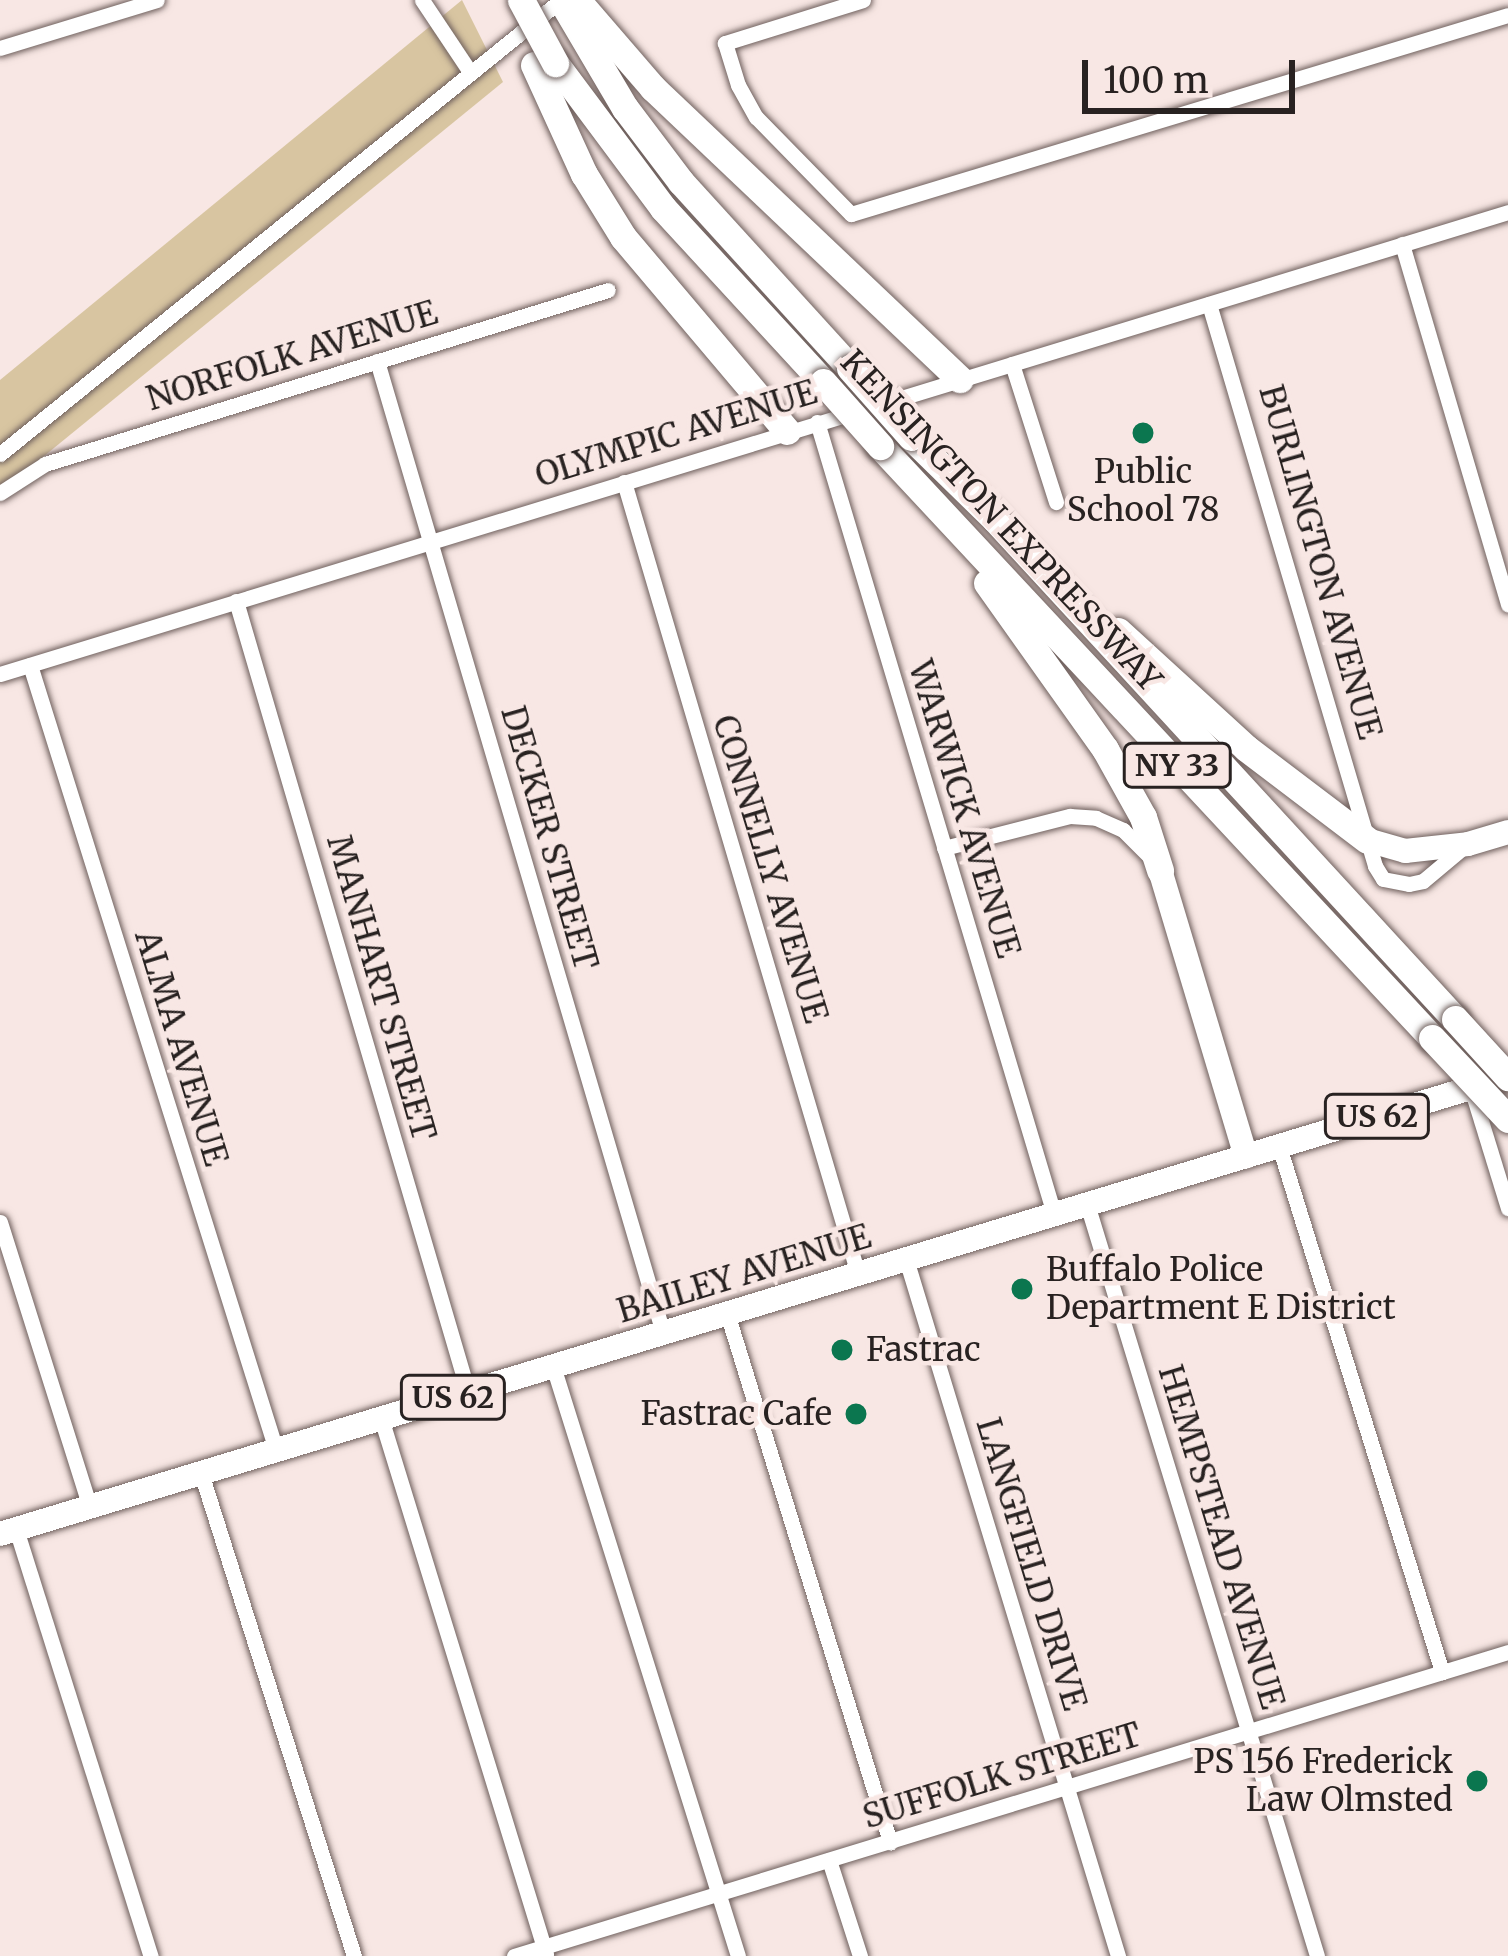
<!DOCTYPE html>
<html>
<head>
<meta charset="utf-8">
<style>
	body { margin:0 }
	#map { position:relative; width:1508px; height:1956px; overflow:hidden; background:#f8e7e4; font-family:Merriweather,serif }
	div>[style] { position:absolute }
	.green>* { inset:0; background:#d8c5a1 }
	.roads { filter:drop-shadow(0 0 3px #6f605d) drop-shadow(0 0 3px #6f605d) }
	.minor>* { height:15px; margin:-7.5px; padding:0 7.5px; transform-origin:7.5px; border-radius:7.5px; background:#fff }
	.primary>* { height:24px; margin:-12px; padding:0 12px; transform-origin:12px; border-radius:12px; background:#fff }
	.motorway>* { height:27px; margin:-13.5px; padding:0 13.5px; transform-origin:13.5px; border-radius:13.5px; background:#fff }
	.bridges { filter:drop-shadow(0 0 3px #6f605d) drop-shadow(0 0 3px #6f605d) }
	.motorway-bridge>* { height:27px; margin:-13.5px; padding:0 13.5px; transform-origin:13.5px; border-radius:13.5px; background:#fff }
	.dots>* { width:33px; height:33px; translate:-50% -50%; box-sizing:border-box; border:6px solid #f8e7e4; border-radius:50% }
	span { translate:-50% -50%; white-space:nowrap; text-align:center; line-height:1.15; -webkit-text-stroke:9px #f8e7e4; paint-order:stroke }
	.shield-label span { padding:3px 9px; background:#f8e7e4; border:3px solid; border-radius:9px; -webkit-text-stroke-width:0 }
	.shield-label { font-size:30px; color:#282221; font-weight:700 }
	.street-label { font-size:33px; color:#282221 }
	.poi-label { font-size:33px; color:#282221 }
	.left { translate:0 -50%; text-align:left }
	.right { translate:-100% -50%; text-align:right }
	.scale { position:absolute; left:1082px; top:60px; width:213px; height:54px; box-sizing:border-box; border:6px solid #282221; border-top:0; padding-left:15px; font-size:36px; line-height:42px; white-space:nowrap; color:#282221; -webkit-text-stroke:9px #f8e7e4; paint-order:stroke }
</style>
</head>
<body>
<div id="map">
	<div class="green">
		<i style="clip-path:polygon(462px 0,503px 82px,0 492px,0 380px)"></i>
	</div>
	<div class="roads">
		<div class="minor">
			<i style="left:422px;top:0;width:87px;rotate:56.3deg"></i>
			<i style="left:863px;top:0;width:145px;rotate:162.7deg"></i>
			<i style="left:725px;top:43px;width:44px;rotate:72.8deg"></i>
			<i style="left:738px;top:85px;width:37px;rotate:61deg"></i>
			<i style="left:756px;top:117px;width:136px;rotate:45.6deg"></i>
			<i style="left:851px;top:214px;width:686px;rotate:-16.85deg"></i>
			<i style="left:0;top:48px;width:164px;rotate:-17deg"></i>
			<i style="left:1402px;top:244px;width:376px;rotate:73.6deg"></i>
			<i style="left:1209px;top:304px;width:586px;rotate:73.54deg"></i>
			<i style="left:1375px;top:866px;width:15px;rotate:58deg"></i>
			<i style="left:1383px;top:879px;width:26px;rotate:11deg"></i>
			<i style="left:1409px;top:884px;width:14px;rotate:-12deg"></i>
			<i style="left:1423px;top:881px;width:56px;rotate:-39.9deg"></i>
			<i style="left:377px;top:361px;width:1013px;rotate:73.6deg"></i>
			<i style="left:1012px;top:364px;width:145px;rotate:72.3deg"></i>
			<i style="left:817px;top:422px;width:827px;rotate:73.34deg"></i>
			<i style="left:0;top:454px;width:722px;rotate:-38.98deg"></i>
			<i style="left:624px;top:482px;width:826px;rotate:73.54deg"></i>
			<i style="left:0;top:493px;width:54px;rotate:-32.8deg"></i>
			<i style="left:45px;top:464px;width:589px;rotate:-17.17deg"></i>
			<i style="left:236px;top:601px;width:824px;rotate:73.65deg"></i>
			<i style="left:30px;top:665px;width:823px;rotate:72.6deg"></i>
			<i style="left:0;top:674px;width:1577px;rotate:-17.03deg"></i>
			<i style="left:944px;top:848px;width:130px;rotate:-14.3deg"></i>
			<i style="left:1070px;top:816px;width:26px;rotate:4deg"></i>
			<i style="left:1096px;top:818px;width:30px;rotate:24deg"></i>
			<i style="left:1123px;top:830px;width:40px;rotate:45deg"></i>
			<i style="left:1471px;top:1088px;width:126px;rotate:72.9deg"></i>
			<i style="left:1279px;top:1146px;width:551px;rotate:72.78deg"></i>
			<i style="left:1087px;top:1204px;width:786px;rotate:72.99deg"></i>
			<i style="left:0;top:1222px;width:299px;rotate:72.5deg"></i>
			<i style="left:906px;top:1259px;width:729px;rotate:73.08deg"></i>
			<i style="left:727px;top:1313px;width:554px;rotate:72.87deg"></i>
			<i style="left:553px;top:1366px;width:618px;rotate:72.59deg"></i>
			<i style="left:381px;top:1418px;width:561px;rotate:72.89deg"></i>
			<i style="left:201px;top:1473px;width:507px;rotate:72.42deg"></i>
			<i style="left:16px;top:1529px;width:448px;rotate:72.5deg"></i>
			<i style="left:829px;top:1860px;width:101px;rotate:72.1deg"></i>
			<i style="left:514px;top:1956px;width:1039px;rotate:-17.01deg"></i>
		</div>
		<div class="primary">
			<i style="left:1367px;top:840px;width:40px;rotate:16deg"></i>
			<i style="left:1405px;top:851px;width:63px;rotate:-6.3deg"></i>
			<i style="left:1468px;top:844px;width:42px;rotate:-16.7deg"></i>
			<i style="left:1160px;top:870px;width:299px;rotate:73.3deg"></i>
			<i style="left:0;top:1534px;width:1561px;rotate:-16.87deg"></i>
		</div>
		<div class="motorway">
			<i style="left:577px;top:0;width:116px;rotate:49.2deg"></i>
			<i style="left:653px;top:88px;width:423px;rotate:43.5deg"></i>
			<i style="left:564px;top:5px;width:120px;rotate:59.4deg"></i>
			<i style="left:625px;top:108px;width:93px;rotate:52.9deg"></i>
			<i style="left:681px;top:182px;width:251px;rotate:47.7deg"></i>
			<i style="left:555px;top:63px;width:181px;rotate:53.3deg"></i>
			<i style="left:663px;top:208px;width:236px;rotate:47.4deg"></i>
			<i style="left:534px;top:65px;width:120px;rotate:65.4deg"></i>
			<i style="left:584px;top:174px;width:74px;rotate:58.2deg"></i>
			<i style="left:623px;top:237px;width:254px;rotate:49.8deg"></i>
			<i style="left:911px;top:437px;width:117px;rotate:44.3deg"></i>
			<i style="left:995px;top:519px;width:679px;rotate:47.39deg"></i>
			<i style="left:880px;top:446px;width:809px;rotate:47deg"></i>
			<i style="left:987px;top:583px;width:204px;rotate:54.6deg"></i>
			<i style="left:1105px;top:749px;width:78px;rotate:60.8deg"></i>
			<i style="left:1143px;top:817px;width:56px;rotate:72.2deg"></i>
			<i style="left:1118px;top:631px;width:173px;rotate:42.4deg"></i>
			<i style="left:1246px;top:748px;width:152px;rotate:37.2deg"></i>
		</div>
	</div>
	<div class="bridges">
		<div class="motorway-bridge">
			<i style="left:521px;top:0;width:72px;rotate:61.6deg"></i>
			<i style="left:850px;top:368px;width:92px;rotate:48.5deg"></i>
			<i style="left:823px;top:382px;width:86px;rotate:48.3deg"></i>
			<i style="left:1455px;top:1019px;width:79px;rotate:47.6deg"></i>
			<i style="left:1432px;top:1038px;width:111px;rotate:46.8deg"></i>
		</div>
	</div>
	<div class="dots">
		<i style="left:1143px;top:433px;background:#0b764f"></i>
		<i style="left:1022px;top:1289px;background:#0b764f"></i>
		<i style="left:842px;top:1350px;background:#0b764f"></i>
		<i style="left:856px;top:1414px;background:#0b764f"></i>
		<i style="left:1477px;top:1781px;background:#0b764f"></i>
	</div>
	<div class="shield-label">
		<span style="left:1177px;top:765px">NY 33</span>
		<span style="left:1377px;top:1116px">US 62</span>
		<span style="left:453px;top:1397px">US 62</span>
	</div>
	<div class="street-label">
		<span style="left:292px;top:356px;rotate:-17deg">NORFOLK AVENUE</span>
		<span style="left:676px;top:434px;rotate:-17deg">OLYMPIC AVENUE</span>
		<span style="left:1001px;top:521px;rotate:47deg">KENSINGTON EXPRESSWAY</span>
		<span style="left:1320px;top:562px;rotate:74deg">BURLINGTON AVENUE</span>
		<span style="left:964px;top:809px;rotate:73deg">WARWICK AVENUE</span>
		<span style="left:549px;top:838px;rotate:74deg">DECKER STREET</span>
		<span style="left:770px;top:869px;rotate:73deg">CONNELLY AVENUE</span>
		<span style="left:381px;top:988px;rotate:74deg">MANHART STREET</span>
		<span style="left:181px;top:1048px;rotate:73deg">ALMA AVENUE</span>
		<span style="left:744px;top:1274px;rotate:-17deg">BAILEY AVENUE</span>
		<span style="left:1221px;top:1537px;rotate:73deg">HEMPSTEAD AVENUE</span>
		<span style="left:1031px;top:1564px;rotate:73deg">LANGFIELD DRIVE</span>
		<span style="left:1002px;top:1776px;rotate:-17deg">SUFFOLK STREET</span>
	</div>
	<div class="poi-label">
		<span style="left:1143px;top:491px">Public<br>School 78</span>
		<span class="left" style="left:1046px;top:1289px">Buffalo Police<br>Department E District</span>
		<span class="left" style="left:866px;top:1350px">Fastrac</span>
		<span class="right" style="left:832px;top:1414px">Fastrac Cafe</span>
		<span class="right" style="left:1453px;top:1781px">PS 156 Frederick<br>Law Olmsted</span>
	</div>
	<div class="scale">100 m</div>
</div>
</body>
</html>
